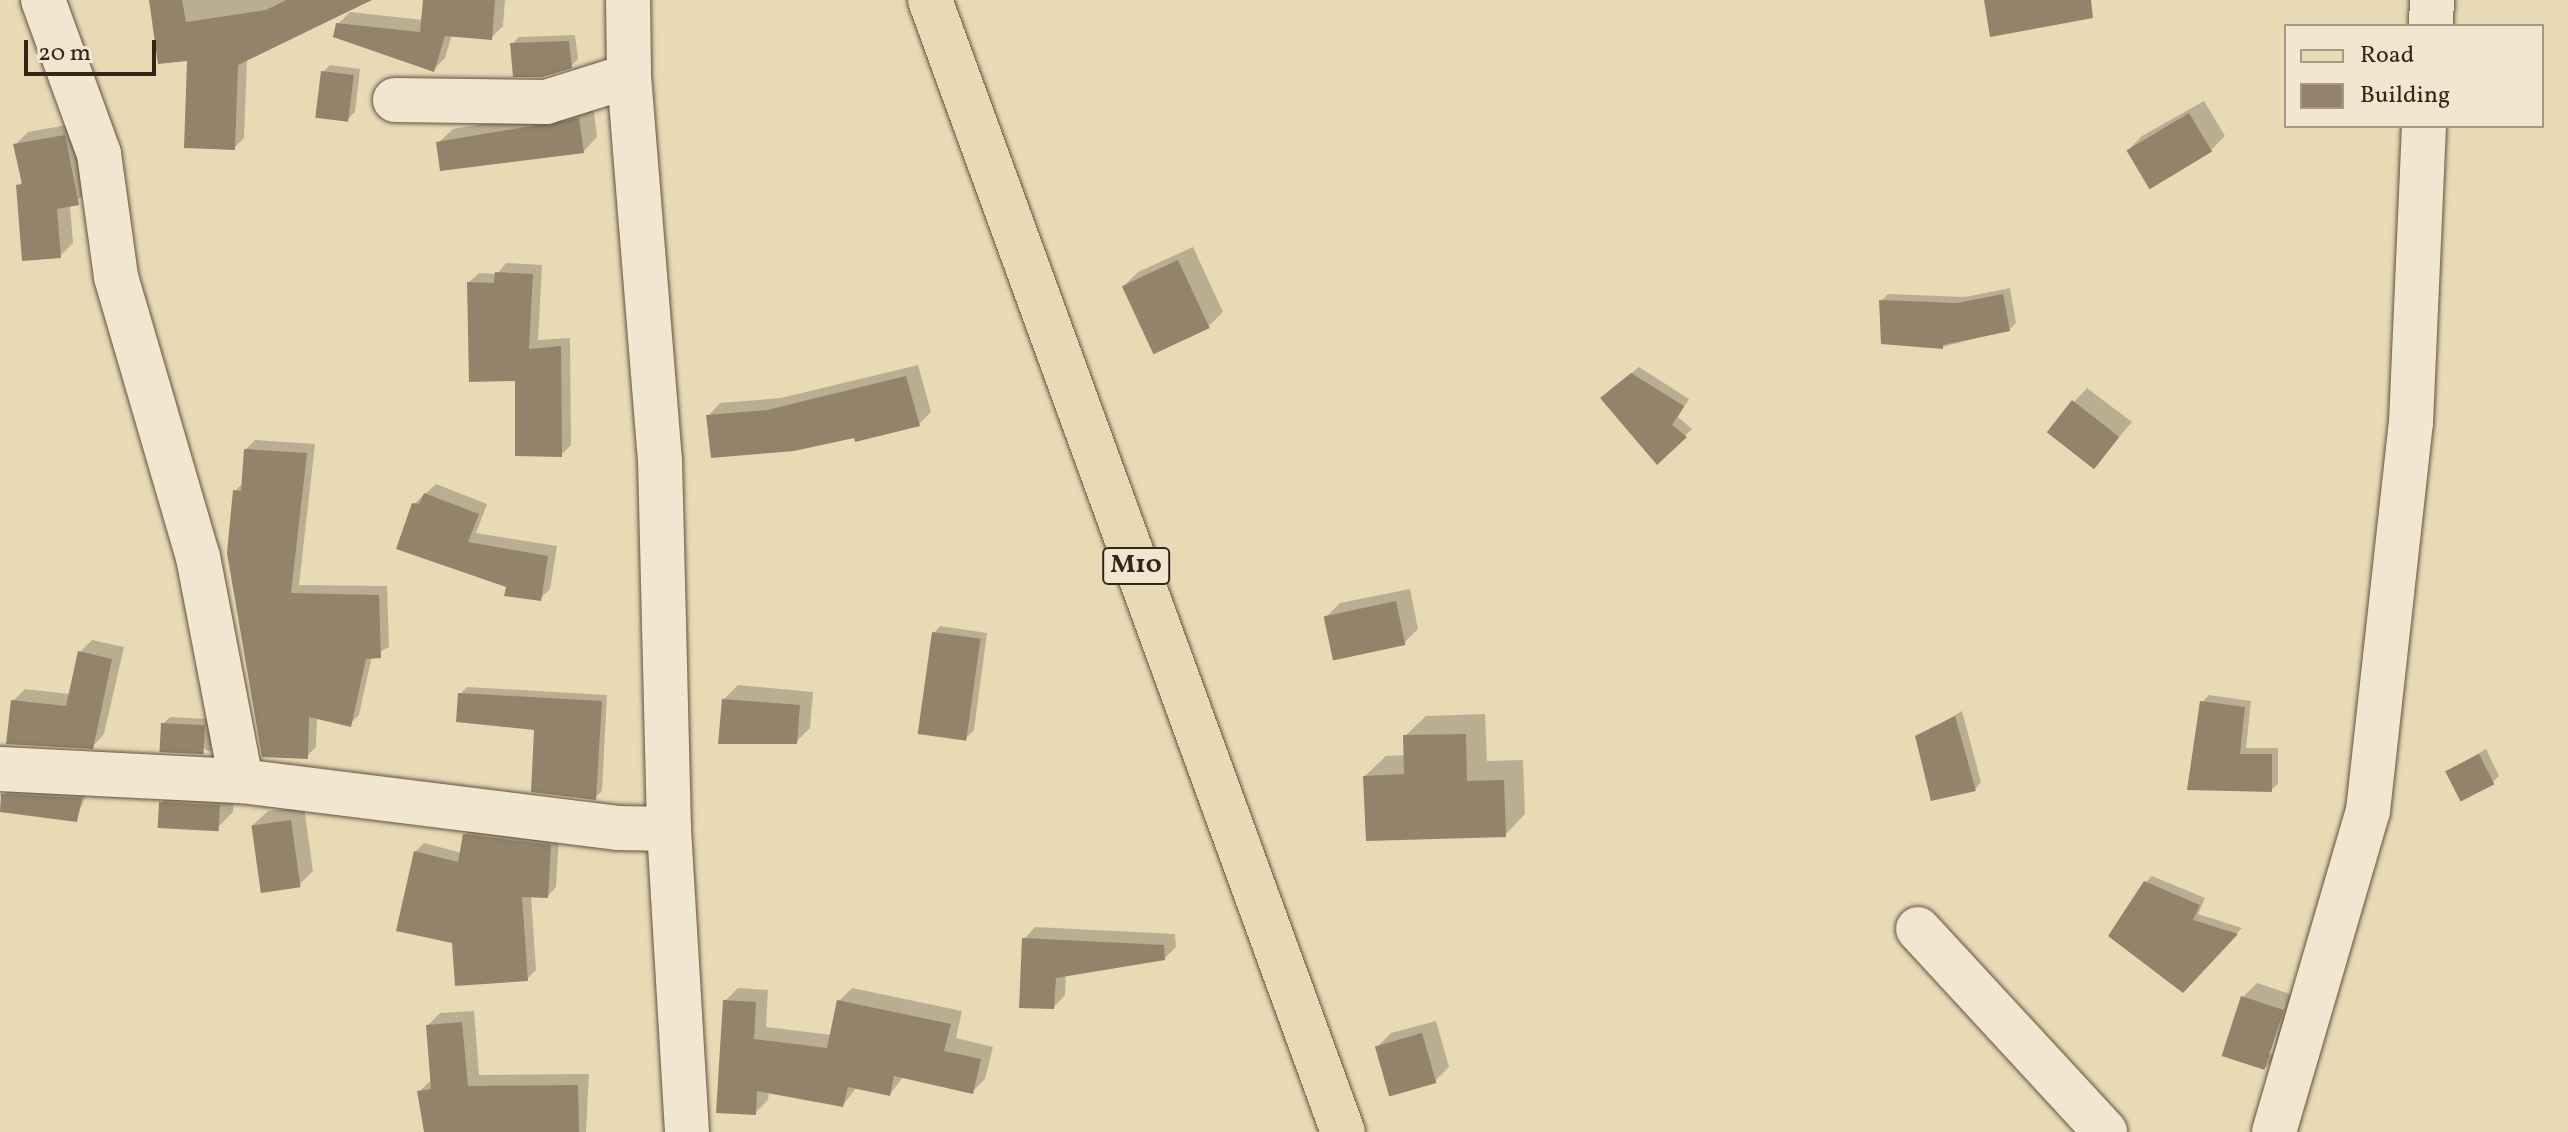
<!DOCTYPE html>
<html>
<head>
<meta charset="utf-8">
<style>
	body { margin:0 }
	#map { position:relative; width:2568px; height:1132px; overflow:hidden; background:#e9dab6; font-family:Vollkorn,serif }
	div>[style] { position:absolute }
	.shadow>* { inset:0; background:#0003 }
	.building>* { inset:0; background:#93836a; transform-origin:0 0 }
	.roads { filter:drop-shadow(0 0 2px #625240) drop-shadow(0 0 2px #625240) }
	.minor>* { height:44px; margin:-22px; padding:0 22px; transform-origin:22px; border-radius:22px; background:#f1e7d0 }
	.major>* { height:44px; margin:-22px; padding:0 22px; transform-origin:22px; border-radius:22px; background:#e9dab6 }
	span { translate:-50% -50%; white-space:nowrap; text-align:center; line-height:1.15; -webkit-text-stroke:8px #f1e7d0; paint-order:stroke }
	.shield-label span { padding:2px 6px; background:#f1e7d0; border:2px solid; border-radius:6px; -webkit-text-stroke-width:0 }
	.shield-label { font-size:26px; color:#352418; font-weight:700 }
	.legend { position:absolute; left:2284px; top:24px; width:260px; height:104px; box-sizing:border-box; background:#f1e7d0; border:2px solid #a69986; margin:0; padding:10px 14px; list-style:none; font-size:24px; color:#352418 }
	.legend li { display:flex; align-items:center; gap:16px; height:40px }
	.legend b { width:40px; border:2px solid #a69986 }
	.scale { position:absolute; left:24px; top:40px; width:132px; height:36px; box-sizing:border-box; border:4px solid #352418; border-top:0; padding-left:10px; font-size:24px; line-height:28px; white-space:nowrap; color:#352418; -webkit-text-stroke:6px #f1e7d0; paint-order:stroke }
</style>
</head>
<body>
<div id="map">
	<div class="shadow">
		<i style="clip-path:polygon(151px 0,362px 0,247px 59px,244px 138px,234px 148px,189px 59px)"></i>
		<i style="clip-path:polygon(425px 0,505px 0,503px 26px,491px 38px,452px 34px,445px 58px,433px 70px,338px 24px,350px 12px,423px 20px)"></i>
		<i style="clip-path:polygon(575px 35px,578px 59px,571px 66px,512px 44px,519px 37px)"></i>
		<i style="clip-path:polygon(330px 65px,360px 69px,355px 112px,348px 119px,323px 72px)"></i>
		<i style="clip-path:polygon(2204px 101px,2225px 136px,2211px 150px,2148px 186px,2128px 150px,2142px 136px)"></i>
		<i style="clip-path:polygon(593px 105px,597px 137px,583px 152px,438px 143px,453px 129px)"></i>
		<i style="clip-path:polygon(78px 123px,91px 190px,70px 205px,73px 243px,60px 256px,18px 186px,23px 181px,15px 145px,28px 132px)"></i>
		<i style="clip-path:polygon(1193px 247px,1223px 312px,1209px 326px,1124px 286px,1138px 272px)"></i>
		<i style="clip-path:polygon(506px 263px,542px 265px,538px 340px,570px 338px,571px 445px,561px 455px,469px 282px,479px 273px,497px 274px)"></i>
		<i style="clip-path:polygon(2010px 288px,2016px 323px,2009px 330px,1942px 347px,1881px 301px,1888px 294px,1965px 297px)"></i>
		<i style="clip-path:polygon(918px 365px,931px 412px,919px 424px,708px 416px,720px 403px,781px 398px)"></i>
		<i style="clip-path:polygon(1639px 367px,1689px 399px,1678px 417px,1692px 429px,1657px 462px,1609px 391px)"></i>
		<i style="clip-path:polygon(2087px 388px,2132px 422px,2094px 466px,2074px 402px)"></i>
		<i style="clip-path:polygon(255px 440px,315px 444px,299px 585px,387px 586px,389px 647px,372px 656px,359px 715px,350px 724px,317px 717px,316px 747px,307px 756px,235px 491px,244px 482px,246px 449px)"></i>
		<i style="clip-path:polygon(436px 484px,487px 504px,476px 533px,557px 546px,550px 589px,540px 599px,508px 586px,414px 504px)"></i>
		<i style="clip-path:polygon(1410px 589px,1418px 629px,1404px 643px,1326px 617px,1340px 603px)"></i>
		<i style="clip-path:polygon(940px 626px,987px 633px,974px 730px,967px 737px,934px 633px)"></i>
		<i style="clip-path:polygon(92px 640px,124px 647px,104px 734px,92px 747px,13px 701px,25px 689px,70px 694px,80px 652px)"></i>
		<i style="clip-path:polygon(738px 685px,813px 692px,810px 728px,796px 742px,724px 699px)"></i>
		<i style="clip-path:polygon(467px 687px,607px 695px,602px 791px,595px 798px,536px 728px,460px 694px)"></i>
		<i style="clip-path:polygon(2209px 695px,2251px 701px,2246px 748px,2278px 748px,2278px 784px,2271px 790px,2190px 788px,2202px 702px)"></i>
		<i style="clip-path:polygon(1962px 711px,1981px 782px,1975px 789px,1918px 737px)"></i>
		<i style="clip-path:polygon(1485px 714px,1487px 761px,1523px 760px,1525px 814px,1505px 835px,1365px 776px,1386px 756px,1406px 755px,1405px 736px,1426px 716px)"></i>
		<i style="clip-path:polygon(170px 717px,211px 719px,216px 746px,210px 752px,163px 724px)"></i>
		<i style="clip-path:polygon(2486px 749px,2499px 776px,2492px 783px,2448px 771px)"></i>
		<i style="clip-path:polygon(10px 788px,87px 792px,76px 820px,3px 795px)"></i>
		<i style="clip-path:polygon(175px 789px,234px 792px,233px 812px,219px 826px,161px 803px)"></i>
		<i style="clip-path:polygon(304px 807px,313px 871px,299px 885px,253px 825px,268px 811px)"></i>
		<i style="clip-path:polygon(474px 826px,559px 836px,556px 887px,548px 896px,531px 895px,536px 970px,527px 979px,454px 942px,415px 852px,424px 843px,462px 853px,465px 835px)"></i>
		<i style="clip-path:polygon(2152px 876px,2205px 898px,2198px 914px,2242px 928px,2182px 990px,2145px 883px)"></i>
		<i style="clip-path:polygon(1035px 927px,1175px 934px,1176px 947px,1164px 959px,1066px 974px,1065px 995px,1054px 1007px,1024px 939px)"></i>
		<i style="clip-path:polygon(evenodd,2257px 983px,2296px 996px,2279px 1054px,2265px 1068px,2243px 997px,2257px 983px,2285px 1000px,2273px 1054px,2269px 1054px,2285px 1000px)"></i>
		<i style="clip-path:polygon(738px 988px,768px 990px,766px 1027px,832px 1035px,839px 1001px,852px 988px,962px 1011px,956px 1038px,993px 1047px,985px 1079px,972px 1092px,904px 1076px,890px 1094px,857px 1087px,843px 1105px,769px 1091px,768px 1100px,755px 1113px,725px 1001px)"></i>
		<i style="clip-path:polygon(474px 1011px,479px 1075px,589px 1074px,586px 1132px,426px 1132px,419px 1092px,432px 1079px,428px 1025px,440px 1013px)"></i>
		<i style="clip-path:polygon(1436px 1021px,1449px 1067px,1435px 1081px,1377px 1047px,1391px 1033px)"></i>
	</div>
	<div class="building">
		<i style="clip-path:polygon(149px 0,182px 0,186px 22px,266px 10px,286px 0,372px 0,238px 65px,235px 150px,184px 148px,187px 61px,158px 64px)"></i>
		<i style="clip-path:polygon(423px 0,495px 0,492px 40px,445px 36px,434px 72px,333px 37px,336px 23px,420px 32px)"></i>
		<i style="clip-path:polygon(1984px 0,2091px 0,2093px 18px,1990px 37px)"></i>
		<i style="clip-path:polygon(569px 41px,572px 68px,542px 77px,513px 77px,510px 43px)"></i>
		<i style="left:321px;top:71px;width:33px;height:47px;rotate:7deg"></i>
		<i style="left:2189px;top:113px;width:45px;height:73px;rotate:59deg"></i>
		<i style="clip-path:polygon(579px 118px,584px 153px,440px 171px,436px 142px)"></i>
		<i style="clip-path:polygon(65px 135px,79px 205px,57px 209px,61px 258px,22px 261px,16px 185px,22px 184px,13px 144px)"></i>
		<i style="left:1178px;top:260px;width:75px;height:62px;rotate:65deg"></i>
		<i style="clip-path:polygon(495px 272px,533px 274px,529px 349px,561px 346px,562px 457px,515px 456px,515px 381px,469px 382px,467px 282px,494px 283px)"></i>
		<i style="clip-path:polygon(2003px 294px,2010px 331px,1943px 345px,1943px 349px,1881px 344px,1879px 300px,1957px 303px)"></i>
		<i style="clip-path:polygon(1631px 373px,1684px 406px,1672px 425px,1687px 437px,1657px 465px,1600px 398px)"></i>
		<i style="clip-path:polygon(906px 376px,920px 426px,855px 442px,854px 438px,794px 451px,711px 458px,706px 415px,767px 410px)"></i>
		<i style="left:2072px;top:400px;width:60px;height:41px;rotate:38deg"></i>
		<i style="clip-path:polygon(244px 449px,307px 453px,291px 593px,379px 595px,381px 658px,366px 659px,351px 727px,309px 717px,308px 759px,262px 757px,227px 553px,233px 490px,241px 491px)"></i>
		<i style="clip-path:polygon(424px 493px,479px 514px,468px 542px,548px 556px,541px 601px,504px 596px,506px 587px,396px 549px,412px 503px,419px 504px)"></i>
		<i style="left:1396px;top:601px;width:45px;height:74px;rotate:78deg"></i>
		<i style="left:932px;top:632px;width:49px;height:103px;rotate:8deg"></i>
		<i style="clip-path:polygon(78px 651px,112px 659px,93px 749px,6px 744px,11px 700px,66px 706px)"></i>
		<i style="clip-path:polygon(458px 693px,602px 701px,596px 800px,531px 792px,534px 730px,456px 722px)"></i>
		<i style="clip-path:polygon(722px 699px,800px 705px,797px 744px,718px 744px)"></i>
		<i style="clip-path:polygon(2200px 701px,2245px 707px,2240px 754px,2272px 754px,2272px 792px,2187px 790px)"></i>
		<i style="clip-path:polygon(1955px 716px,1976px 791px,1931px 801px,1915px 736px)"></i>
		<i style="left:161px;top:723px;width:44px;height:29px;rotate:3deg"></i>
		<i style="clip-path:polygon(1466px 734px,1467px 781px,1504px 780px,1506px 837px,1366px 841px,1363px 776px,1404px 774px,1403px 735px)"></i>
		<i style="left:2479px;top:754px;width:34px;height:38px;rotate:63deg"></i>
		<i style="clip-path:polygon(1px 794px,82px 798px,77px 822px,0 812px)"></i>
		<i style="left:159px;top:802px;width:61px;height:26px;rotate:3deg"></i>
		<i style="left:291px;top:820px;width:68px;height:40px;rotate:82deg"></i>
		<i style="clip-path:polygon(463px 834px,551px 845px,548px 898px,522px 897px,528px 981px,455px 986px,452px 943px,396px 931px,414px 851px,458px 862px)"></i>
		<i style="clip-path:polygon(2144px 881px,2200px 905px,2193px 920px,2238px 934px,2183px 993px,2108px 936px)"></i>
		<i style="clip-path:polygon(1022px 938px,1164px 945px,1165px 960px,1056px 978px,1054px 1009px,1019px 1008px)"></i>
		<i style="left:2241px;top:996px;width:45px;height:63px;rotate:18deg"></i>
		<i style="clip-path:polygon(723px 1000px,756px 1002px,754px 1039px,827px 1048px,837px 1000px,951px 1024px,944px 1051px,981px 1059px,973px 1094px,894px 1076px,890px 1096px,848px 1087px,843px 1107px,757px 1091px,756px 1115px,716px 1113px)"></i>
		<i style="clip-path:polygon(462px 1022px,468px 1086px,578px 1085px,579px 1132px,424px 1132px,417px 1091px,431px 1089px,426px 1025px)"></i>
		<i style="left:1422px;top:1033px;width:52px;height:49px;rotate:74deg"></i>
	</div>
	<div class="roads">
		<div class="minor">
			<i style="left:43px;top:0;width:164px;rotate:70deg"></i>
			<i style="left:99px;top:154px;width:124px;rotate:82.1deg"></i>
			<i style="left:116px;top:277px;width:292px;rotate:73.7deg"></i>
			<i style="left:198px;top:557px;width:228px;rotate:79.1deg"></i>
			<i style="left:628px;top:0;width:76px;rotate:89.2deg"></i>
			<i style="left:629px;top:76px;width:385px;rotate:85.4deg"></i>
			<i style="left:660px;top:460px;width:369px;rotate:88.6deg"></i>
			<i style="left:669px;top:829px;width:304px;rotate:86.6deg"></i>
			<i style="left:2431px;top:26px;width:26px;rotate:-88deg"></i>
			<i style="left:395px;top:100px;width:151px;rotate:0.8deg"></i>
			<i style="left:546px;top:102px;width:87px;rotate:-17.4deg"></i>
			<i style="left:0;top:769px;width:241px;rotate:2.9deg"></i>
			<i style="left:241px;top:781px;width:381px;rotate:7.1deg"></i>
			<i style="left:619px;top:828px;width:50px;rotate:1.1deg"></i>
			<i style="left:1918px;top:929px;width:276px;rotate:47.3deg"></i>
			<i style="left:2274px;top:1132px;width:334px;rotate:-73.7deg"></i>
			<i style="left:2368px;top:811px;width:390px;rotate:-83.7deg"></i>
			<i style="left:2411px;top:423px;width:297px;rotate:-87.5deg"></i>
		</div>
		<div class="major">
			<i style="left:930px;top:0;width:1205px;rotate:69.96deg"></i>
		</div>
	</div>
	<div class="shield-label">
		<span style="left:1136px;top:566px">M10</span>
	</div>
	<ul class="legend">
	<li><b style="height:10px;background:#e9dab6"></b>Road</li>
	<li><b style="height:22px;background:#93836a"></b>Building</li>
	</ul>
	<div class="scale">20 m</div>
</div>
</body>
</html>
